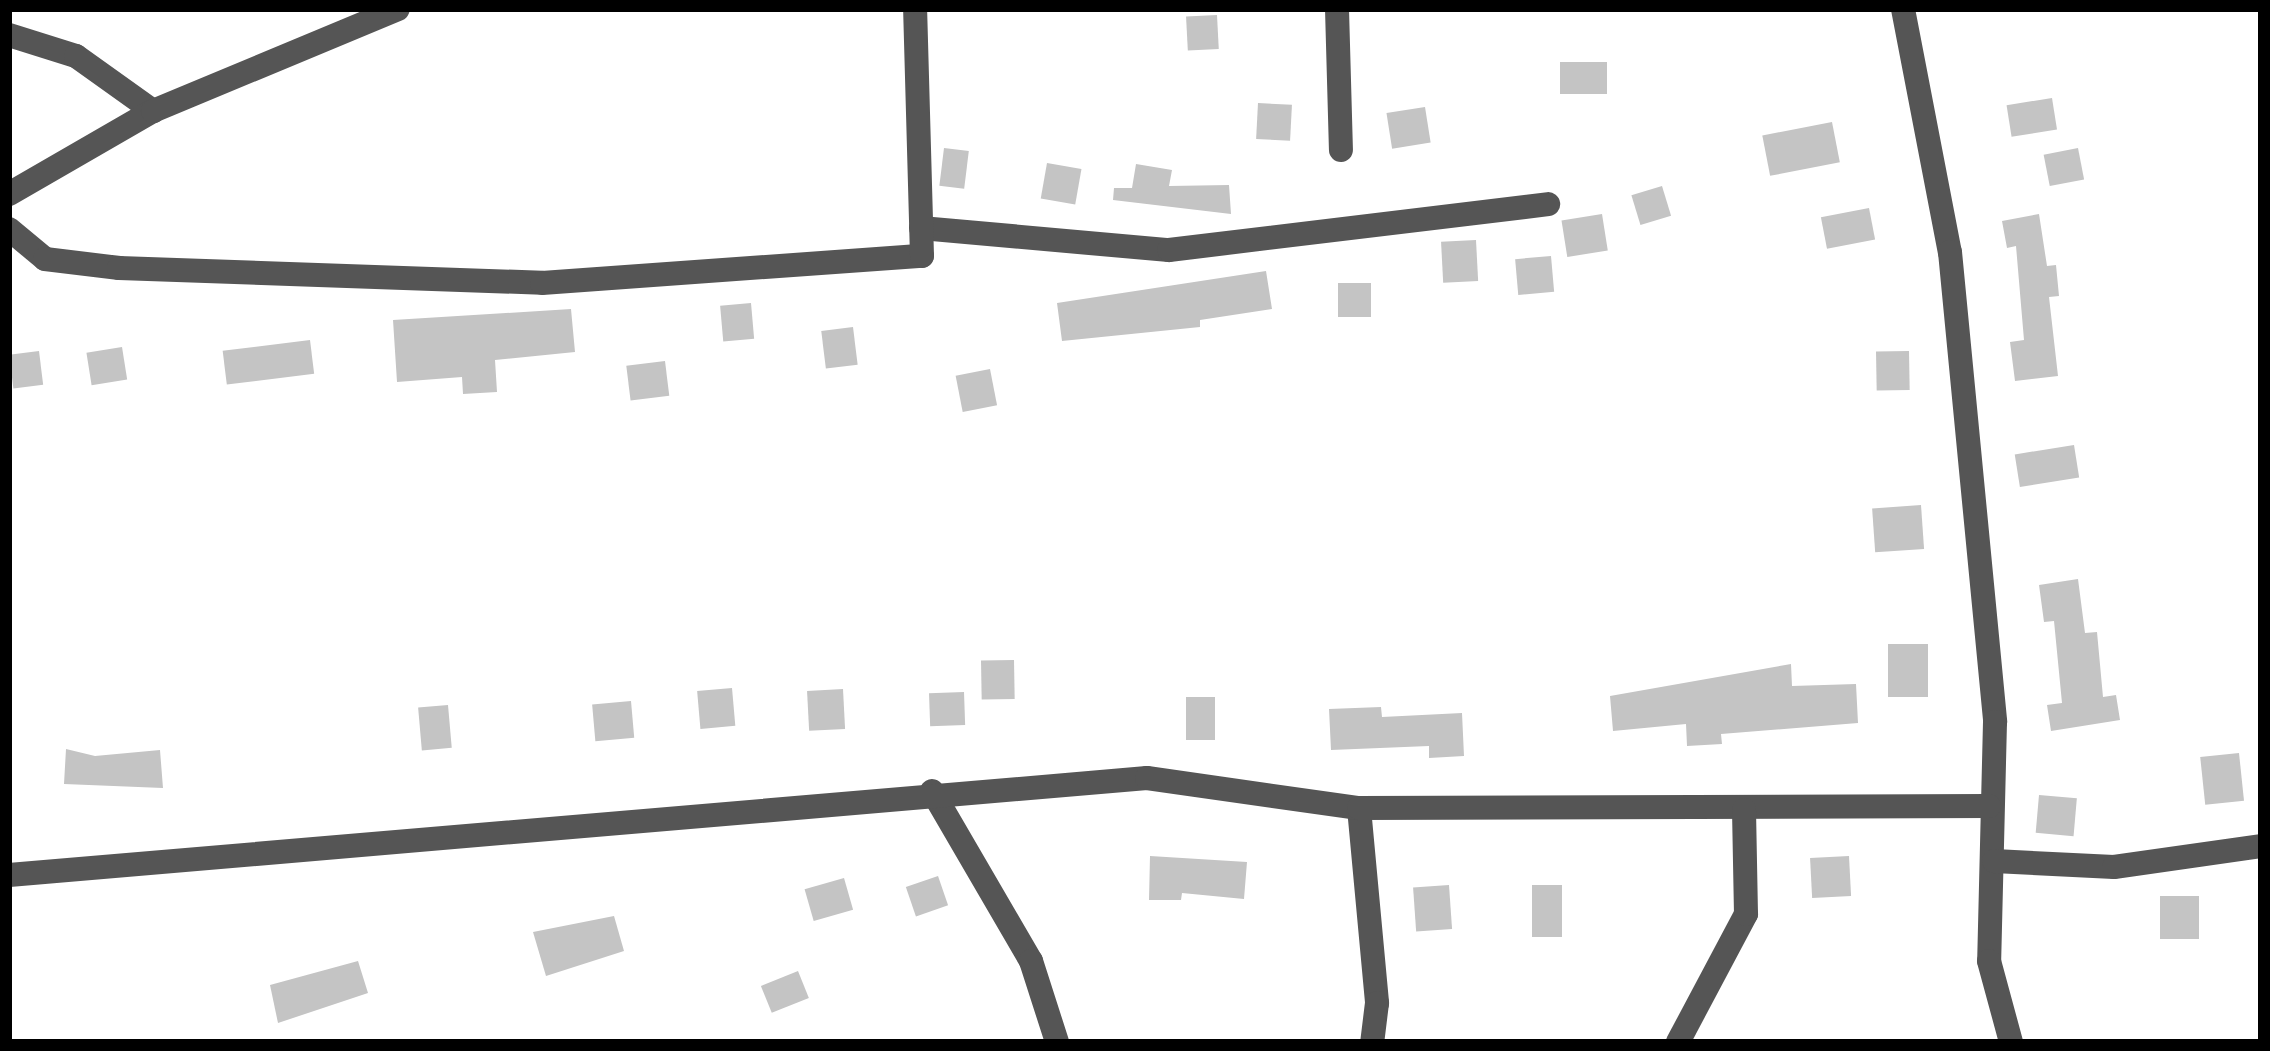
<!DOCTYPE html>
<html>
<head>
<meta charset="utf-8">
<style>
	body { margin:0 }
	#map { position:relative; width:2270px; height:1051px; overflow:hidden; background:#fff; font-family:Raleway,sans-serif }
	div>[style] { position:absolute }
	.building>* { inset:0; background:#c4c4c4; transform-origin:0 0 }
	.minor>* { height:24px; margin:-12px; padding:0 12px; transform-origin:12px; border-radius:12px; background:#555 }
	.tertiary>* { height:24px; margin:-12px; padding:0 12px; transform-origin:12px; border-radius:12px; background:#555 }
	span { translate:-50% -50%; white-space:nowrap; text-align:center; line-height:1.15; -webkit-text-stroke:10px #fff; paint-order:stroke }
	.frame { position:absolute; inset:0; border:12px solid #000; pointer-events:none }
</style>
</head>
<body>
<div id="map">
	<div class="building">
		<i style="left:1217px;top:15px;width:34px;height:31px;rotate:87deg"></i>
		<i style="left:1607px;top:62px;width:32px;height:47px;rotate:90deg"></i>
		<i style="left:2052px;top:98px;width:32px;height:46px;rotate:81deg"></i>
		<i style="left:1258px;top:103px;width:34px;height:36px;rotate:3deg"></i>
		<i style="left:1425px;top:107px;width:36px;height:39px;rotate:81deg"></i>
		<i style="left:1832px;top:122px;width:41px;height:71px;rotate:79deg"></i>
		<i style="left:944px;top:148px;width:25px;height:38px;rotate:7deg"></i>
		<i style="left:2078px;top:148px;width:32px;height:35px;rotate:79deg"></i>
		<i style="left:1047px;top:163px;width:35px;height:36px;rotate:10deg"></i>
		<i style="clip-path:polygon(1136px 164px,1172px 170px,1169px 186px,1229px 185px,1231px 214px,1113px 200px,1114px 188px,1132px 188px)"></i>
		<i style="left:1662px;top:186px;width:31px;height:32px;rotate:73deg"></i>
		<i style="left:1869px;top:208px;width:32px;height:49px;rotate:79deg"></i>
		<i style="left:1602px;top:214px;width:37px;height:41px;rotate:81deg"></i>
		<i style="clip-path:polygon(2039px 214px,2047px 266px,2056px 265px,2059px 296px,2049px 297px,2058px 376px,2015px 381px,2010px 342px,2024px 340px,2016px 246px,2007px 248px,2002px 221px)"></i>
		<i style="left:1476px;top:240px;width:41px;height:35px;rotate:87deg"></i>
		<i style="left:1551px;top:256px;width:36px;height:36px;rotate:85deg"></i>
		<i style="clip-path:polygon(1266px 271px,1272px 309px,1200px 320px,1200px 327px,1062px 341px,1057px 303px)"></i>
		<i style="left:1338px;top:283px;width:33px;height:34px"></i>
		<i style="left:751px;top:303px;width:36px;height:31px;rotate:85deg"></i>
		<i style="clip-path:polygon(571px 309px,575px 352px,495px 360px,497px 392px,463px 394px,462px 377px,397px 382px,393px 320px)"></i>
		<i style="left:853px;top:327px;width:38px;height:32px;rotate:83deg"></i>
		<i style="left:310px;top:340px;width:34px;height:88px;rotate:83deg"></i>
		<i style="left:122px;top:347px;width:33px;height:36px;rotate:81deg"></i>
		<i style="left:39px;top:351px;width:34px;height:30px;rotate:83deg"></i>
		<i style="left:1909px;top:351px;width:39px;height:33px;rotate:89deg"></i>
		<i style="left:665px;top:361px;width:35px;height:39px;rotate:83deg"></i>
		<i style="left:990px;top:369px;width:37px;height:35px;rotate:79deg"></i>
		<i style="left:2074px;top:445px;width:33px;height:60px;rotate:81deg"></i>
		<i style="left:1921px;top:505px;width:44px;height:49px;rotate:86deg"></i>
		<i style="clip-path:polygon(2078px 579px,2085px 633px,2097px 632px,2103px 697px,2116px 695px,2120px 720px,2051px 731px,2047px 705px,2062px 703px,2054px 621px,2044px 622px,2039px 585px)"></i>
		<i style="left:1888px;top:644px;width:40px;height:53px"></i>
		<i style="left:1014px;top:660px;width:39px;height:33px;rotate:89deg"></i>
		<i style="clip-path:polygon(1791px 664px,1792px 686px,1856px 684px,1858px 723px,1721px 734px,1722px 744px,1687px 746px,1686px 724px,1613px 731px,1610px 696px)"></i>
		<i style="left:732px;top:688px;width:38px;height:35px;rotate:85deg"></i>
		<i style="left:843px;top:689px;width:40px;height:36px;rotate:87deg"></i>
		<i style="left:964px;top:692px;width:33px;height:35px;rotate:88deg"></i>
		<i style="left:1215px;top:697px;width:43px;height:29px;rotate:90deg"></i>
		<i style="left:631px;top:701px;width:37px;height:39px;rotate:85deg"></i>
		<i style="left:448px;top:705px;width:43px;height:30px;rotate:85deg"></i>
		<i style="clip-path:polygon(1381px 707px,1382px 717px,1462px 713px,1464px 756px,1429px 758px,1429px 746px,1331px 750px,1329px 709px)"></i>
		<i style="clip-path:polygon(66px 749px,95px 756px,160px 750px,163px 788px,64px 784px)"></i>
		<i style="left:2239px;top:753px;width:48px;height:39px;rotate:84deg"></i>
		<i style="left:2039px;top:795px;width:38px;height:38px;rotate:5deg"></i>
		<i style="clip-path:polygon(1150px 856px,1247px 862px,1244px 899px,1182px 893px,1181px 900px,1149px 900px)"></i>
		<i style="left:1849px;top:856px;width:40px;height:39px;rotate:87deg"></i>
		<i style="left:938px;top:876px;width:31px;height:34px;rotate:71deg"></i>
		<i style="left:844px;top:878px;width:33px;height:41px;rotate:74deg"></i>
		<i style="left:1449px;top:885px;width:44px;height:36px;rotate:86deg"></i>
		<i style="left:1562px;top:885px;width:52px;height:30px;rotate:90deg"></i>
		<i style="left:2160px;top:896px;width:39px;height:43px"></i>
		<i style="clip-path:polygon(614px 916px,624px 951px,546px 976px,533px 932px)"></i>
		<i style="clip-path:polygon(358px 961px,368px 993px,278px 1023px,270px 985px)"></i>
		<i style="left:798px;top:971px;width:29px;height:40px;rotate:68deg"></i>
	</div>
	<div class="minor">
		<i style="left:1337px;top:9px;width:141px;rotate:88.4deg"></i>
		<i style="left:1903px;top:9px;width:248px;rotate:79.1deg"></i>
		<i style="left:1950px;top:252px;width:472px;rotate:84.5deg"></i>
		<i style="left:1995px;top:722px;width:239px;rotate:91.4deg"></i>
		<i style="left:1989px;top:961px;width:84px;rotate:74.8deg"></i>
		<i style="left:9px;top:35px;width:70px;rotate:17.4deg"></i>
		<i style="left:76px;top:56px;width:95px;rotate:35.5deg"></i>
		<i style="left:921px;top:228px;width:249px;rotate:5.1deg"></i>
		<i style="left:1169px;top:250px;width:382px;rotate:-6.9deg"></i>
		<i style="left:9px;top:229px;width:47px;rotate:39.8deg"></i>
		<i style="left:45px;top:259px;width:75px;rotate:6.9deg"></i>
		<i style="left:119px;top:268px;width:423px;rotate:2deg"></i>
		<i style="left:542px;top:283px;width:381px;rotate:-4.1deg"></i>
		<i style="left:922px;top:256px;width:247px;rotate:-91.6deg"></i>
		<i style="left:932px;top:791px;width:197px;rotate:59.8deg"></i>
		<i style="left:1031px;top:961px;width:85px;rotate:72.2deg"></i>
		<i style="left:1359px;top:808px;width:196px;rotate:84.7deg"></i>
		<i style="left:1377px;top:1003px;width:39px;rotate:97deg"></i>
		<i style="left:1994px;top:861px;width:120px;rotate:2.9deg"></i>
		<i style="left:2114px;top:867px;width:148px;rotate:-8.1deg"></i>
		<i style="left:9px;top:875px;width:1142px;rotate:-4.87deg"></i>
		<i style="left:1147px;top:778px;width:214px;rotate:8.1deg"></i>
		<i style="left:1359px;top:808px;width:630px;rotate:-0.18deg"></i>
		<i style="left:1678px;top:1042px;width:145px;rotate:-62deg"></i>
		<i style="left:1746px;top:914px;width:104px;rotate:-91.1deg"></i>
	</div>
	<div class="tertiary">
		<i style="left:9px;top:194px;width:166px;rotate:-30deg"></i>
		<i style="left:153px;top:111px;width:265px;rotate:-22.6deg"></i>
	</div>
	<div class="frame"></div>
</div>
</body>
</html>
